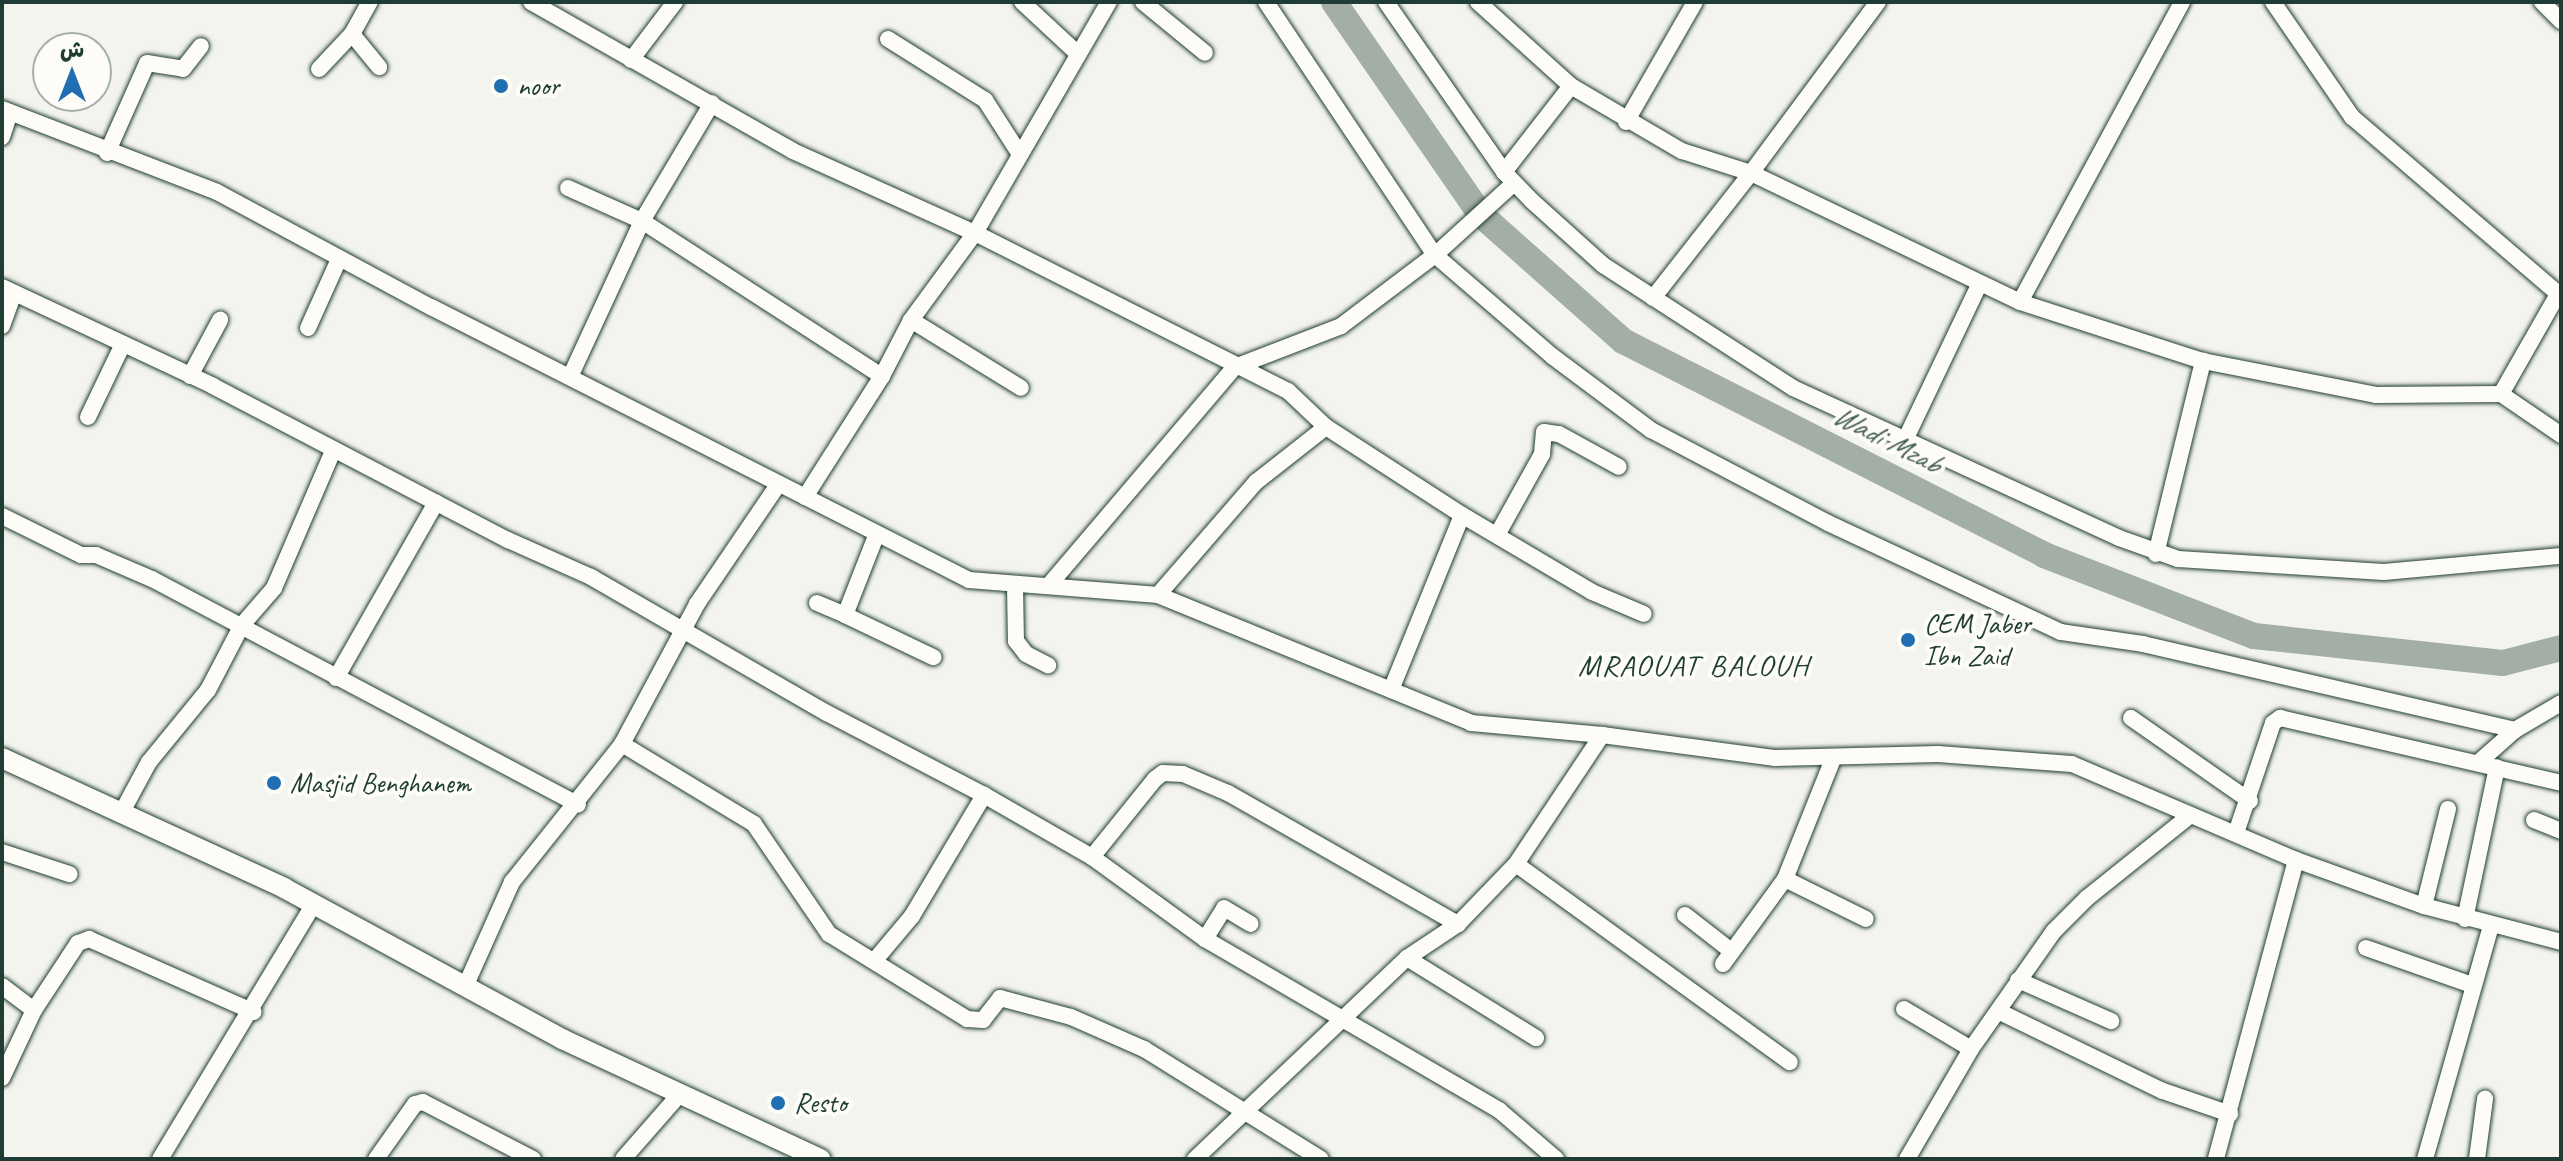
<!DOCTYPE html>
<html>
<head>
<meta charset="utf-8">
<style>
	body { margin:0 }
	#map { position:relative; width:2563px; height:1161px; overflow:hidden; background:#f4f4ef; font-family:Caveat,"Playpen Sans Arabic",sans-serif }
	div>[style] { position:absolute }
	.river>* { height:26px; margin:-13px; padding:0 13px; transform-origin:13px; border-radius:13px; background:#a3aea7 }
	.roads { filter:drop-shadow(0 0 2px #1f3d34) drop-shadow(0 0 2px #1f3d34) }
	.minor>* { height:16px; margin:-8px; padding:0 8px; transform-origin:8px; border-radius:8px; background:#fdfcf7 }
	.major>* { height:20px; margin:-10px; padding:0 10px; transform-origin:10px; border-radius:10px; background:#fdfcf7 }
	.dots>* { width:22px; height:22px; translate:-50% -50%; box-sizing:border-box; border:4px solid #fdfcf7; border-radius:50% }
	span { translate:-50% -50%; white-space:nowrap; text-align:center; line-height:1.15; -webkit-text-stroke:8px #fdfcf7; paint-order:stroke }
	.poi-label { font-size:28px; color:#1f3d34 }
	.left { translate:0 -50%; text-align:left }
	.water-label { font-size:30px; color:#475f56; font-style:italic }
	.neighbourhood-label { font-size:30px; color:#1f3d34; letter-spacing:2px }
	.frame { position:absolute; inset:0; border:4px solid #1f3d34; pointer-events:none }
	.north { position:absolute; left:32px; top:32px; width:80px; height:80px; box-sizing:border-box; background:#fdfcf7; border:2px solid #a4b0a9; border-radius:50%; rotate:0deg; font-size:22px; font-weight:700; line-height:32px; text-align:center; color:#1f3d34 }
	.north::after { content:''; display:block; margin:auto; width:28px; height:36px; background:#1f6fb2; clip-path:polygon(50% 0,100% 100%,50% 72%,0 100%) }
</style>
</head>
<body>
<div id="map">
	<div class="river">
		<i style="left:1334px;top:2px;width:257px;rotate:55.4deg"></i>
		<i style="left:1480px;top:214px;width:191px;rotate:41.6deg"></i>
		<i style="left:1623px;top:341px;width:472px;rotate:26.9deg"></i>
		<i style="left:2044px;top:555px;width:225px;rotate:21.1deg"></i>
		<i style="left:2254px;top:636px;width:250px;rotate:6.2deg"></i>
		<i style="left:2503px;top:663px;width:60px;rotate:-14.5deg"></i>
	</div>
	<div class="roads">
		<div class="minor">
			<i style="left:531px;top:2px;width:301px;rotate:29.6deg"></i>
			<i style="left:793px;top:151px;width:200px;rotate:24.3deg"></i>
			<i style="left:975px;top:233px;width:351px;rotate:26.8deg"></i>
			<i style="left:1288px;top:391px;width:52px;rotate:43.5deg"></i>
			<i style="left:1326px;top:427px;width:162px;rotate:32.9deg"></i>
			<i style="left:1462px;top:515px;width:151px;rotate:30.6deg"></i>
			<i style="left:1592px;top:592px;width:56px;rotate:22.9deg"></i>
			<i style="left:1022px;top:2px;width:74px;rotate:42.8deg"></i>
			<i style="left:1143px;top:2px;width:80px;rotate:39.4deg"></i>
			<i style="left:1266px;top:2px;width:304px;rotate:56.3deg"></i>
			<i style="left:1435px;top:255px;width:155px;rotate:40.8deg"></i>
			<i style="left:1552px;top:356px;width:124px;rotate:36.8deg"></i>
			<i style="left:1651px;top:430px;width:200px;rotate:27.7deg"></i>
			<i style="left:1828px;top:523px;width:257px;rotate:25.1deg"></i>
			<i style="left:2061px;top:632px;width:83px;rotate:8.3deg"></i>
			<i style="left:2143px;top:644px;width:382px;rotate:13deg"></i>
			<i style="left:1386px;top:2px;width:207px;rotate:55.2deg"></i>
			<i style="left:1504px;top:172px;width:40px;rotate:46deg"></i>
			<i style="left:1532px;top:201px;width:96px;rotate:42deg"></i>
			<i style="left:1603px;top:265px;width:226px;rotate:32.9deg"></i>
			<i style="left:1793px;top:388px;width:359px;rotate:24.7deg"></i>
			<i style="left:2119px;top:538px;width:63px;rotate:19.6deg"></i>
			<i style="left:2178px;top:559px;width:206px;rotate:3.6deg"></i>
			<i style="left:2384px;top:572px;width:178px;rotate:-5.2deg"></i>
			<i style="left:1478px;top:2px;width:125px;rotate:42.1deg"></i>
			<i style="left:2273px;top:2px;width:140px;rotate:55.5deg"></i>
			<i style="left:2352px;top:117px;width:275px;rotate:40.6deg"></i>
			<i style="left:2542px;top:2px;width:27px;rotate:45deg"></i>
			<i style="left:352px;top:34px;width:43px;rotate:50.7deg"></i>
			<i style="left:888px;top:39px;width:115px;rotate:32.2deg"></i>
			<i style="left:985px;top:100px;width:63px;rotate:57.3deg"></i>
			<i style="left:631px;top:60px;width:73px;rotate:-52.8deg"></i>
			<i style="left:319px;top:69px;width:48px;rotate:-46.7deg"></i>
			<i style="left:352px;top:34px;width:37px;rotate:-61deg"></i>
			<i style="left:2px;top:109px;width:230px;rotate:21.1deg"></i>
			<i style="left:217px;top:192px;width:243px;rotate:28.3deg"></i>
			<i style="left:431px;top:307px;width:603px;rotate:26.9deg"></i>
			<i style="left:969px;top:580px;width:190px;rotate:4.5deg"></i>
			<i style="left:1158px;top:595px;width:338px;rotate:22.2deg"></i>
			<i style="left:1471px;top:723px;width:132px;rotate:5.2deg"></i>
			<i style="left:1626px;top:122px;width:138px;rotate:-60.1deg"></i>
			<i style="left:2px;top:137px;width:26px;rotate:-72deg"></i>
			<i style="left:107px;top:153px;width:98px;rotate:-66deg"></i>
			<i style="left:147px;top:63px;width:36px;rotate:9deg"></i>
			<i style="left:183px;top:69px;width:29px;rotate:-52deg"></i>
			<i style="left:1504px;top:172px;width:109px;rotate:-52.1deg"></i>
			<i style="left:1571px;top:86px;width:129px;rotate:30.4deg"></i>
			<i style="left:1682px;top:151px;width:72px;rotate:17.7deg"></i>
			<i style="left:1751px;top:173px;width:213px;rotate:-53.4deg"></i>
			<i style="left:568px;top:188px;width:81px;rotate:24deg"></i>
			<i style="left:642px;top:221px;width:286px;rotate:32.9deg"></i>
			<i style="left:2px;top:287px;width:233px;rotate:25.1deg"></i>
			<i style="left:213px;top:386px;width:333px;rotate:27.6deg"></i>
			<i style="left:508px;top:540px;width:91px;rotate:24deg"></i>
			<i style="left:591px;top:577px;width:272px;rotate:30deg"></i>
			<i style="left:827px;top:713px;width:177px;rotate:27.6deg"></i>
			<i style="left:984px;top:795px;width:125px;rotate:29.9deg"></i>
			<i style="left:1092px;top:857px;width:140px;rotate:36deg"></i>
			<i style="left:1205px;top:939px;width:341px;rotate:30.2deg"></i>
			<i style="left:1500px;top:1111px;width:74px;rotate:40.6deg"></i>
			<i style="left:1653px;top:298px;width:159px;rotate:-51.9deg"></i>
			<i style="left:1751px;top:173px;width:298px;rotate:25.6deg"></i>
			<i style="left:2020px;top:302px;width:192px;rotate:17.9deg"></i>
			<i style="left:2203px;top:361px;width:176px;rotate:11.1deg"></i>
			<i style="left:2376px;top:395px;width:125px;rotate:-0.5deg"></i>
			<i style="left:2501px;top:394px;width:73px;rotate:34.3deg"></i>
			<i style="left:2020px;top:302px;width:341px;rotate:-61.6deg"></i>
			<i style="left:911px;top:320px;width:129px;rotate:31.7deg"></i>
			<i style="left:2px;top:326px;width:35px;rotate:-70deg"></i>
			<i style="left:308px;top:328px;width:76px;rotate:-65.8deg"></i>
			<i style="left:190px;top:376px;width:64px;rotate:-61.8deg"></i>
			<i style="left:570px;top:377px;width:172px;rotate:-65.2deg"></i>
			<i style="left:642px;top:221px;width:137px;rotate:-59.3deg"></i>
			<i style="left:2501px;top:394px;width:115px;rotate:-60.3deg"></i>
			<i style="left:88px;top:417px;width:81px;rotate:-64.4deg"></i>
			<i style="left:1906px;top:438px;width:170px;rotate:-64.5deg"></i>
			<i style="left:805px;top:497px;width:143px;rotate:-57.5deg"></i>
			<i style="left:882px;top:376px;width:63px;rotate:-62.6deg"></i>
			<i style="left:911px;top:320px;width:108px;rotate:-53.7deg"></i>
			<i style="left:975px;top:233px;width:267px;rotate:-59.9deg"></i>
			<i style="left:2px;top:516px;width:88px;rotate:26.3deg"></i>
			<i style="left:81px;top:555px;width:15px"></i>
			<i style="left:96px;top:555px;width:61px;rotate:23.2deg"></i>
			<i style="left:152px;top:579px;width:482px;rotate:27.9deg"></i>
			<i style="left:1497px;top:535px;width:93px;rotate:-60.9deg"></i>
			<i style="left:1542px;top:454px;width:22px;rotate:-85deg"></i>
			<i style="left:1544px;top:432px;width:15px;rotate:8deg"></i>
			<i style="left:1559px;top:434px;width:68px;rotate:28.8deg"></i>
			<i style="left:876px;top:536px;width:85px;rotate:111.4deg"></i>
			<i style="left:845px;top:615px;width:98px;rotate:25.5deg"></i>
			<i style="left:2156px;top:554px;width:199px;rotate:-76.3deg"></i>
			<i style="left:1050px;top:584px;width:285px;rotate:-49.6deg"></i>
			<i style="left:1235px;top:367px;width:114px;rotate:-21.1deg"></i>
			<i style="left:1341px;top:326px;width:118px;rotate:-37.1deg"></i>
			<i style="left:1435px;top:255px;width:107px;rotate:-42.3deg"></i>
			<i style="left:1015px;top:586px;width:55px;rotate:89deg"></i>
			<i style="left:1016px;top:641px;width:16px;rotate:52deg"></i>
			<i style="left:1026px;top:654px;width:25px;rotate:27deg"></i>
			<i style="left:1158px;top:595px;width:150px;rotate:-49.1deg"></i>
			<i style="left:1256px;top:482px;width:89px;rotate:-38.2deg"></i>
			<i style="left:817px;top:603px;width:30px;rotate:23deg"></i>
			<i style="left:336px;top:678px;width:202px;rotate:-60.3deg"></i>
			<i style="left:1391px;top:690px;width:189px;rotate:-67.9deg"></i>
			<i style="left:2131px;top:718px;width:145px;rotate:34.9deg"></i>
			<i style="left:622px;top:744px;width:154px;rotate:31.2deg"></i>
			<i style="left:754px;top:824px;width:133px;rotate:55.7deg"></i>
			<i style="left:829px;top:934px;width:162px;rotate:31.6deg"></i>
			<i style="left:967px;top:1019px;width:16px;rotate:4deg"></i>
			<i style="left:983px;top:1020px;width:28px;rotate:-52deg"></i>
			<i style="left:1000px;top:998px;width:73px;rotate:15deg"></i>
			<i style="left:1071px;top:1017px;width:80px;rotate:23.7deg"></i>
			<i style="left:1144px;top:1049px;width:208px;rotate:31.9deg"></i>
			<i style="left:2479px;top:762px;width:48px;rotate:-41.6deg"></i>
			<i style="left:2515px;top:730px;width:53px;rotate:-30.4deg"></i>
			<i style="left:123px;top:810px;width:55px;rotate:-61.6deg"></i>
			<i style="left:149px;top:762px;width:93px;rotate:-50.7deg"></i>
			<i style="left:208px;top:690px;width:73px;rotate:-62.4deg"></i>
			<i style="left:242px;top:625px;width:49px;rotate:-49.1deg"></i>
			<i style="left:274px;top:588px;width:151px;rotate:-66.7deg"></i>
			<i style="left:2534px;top:820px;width:29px;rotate:22deg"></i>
			<i style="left:2236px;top:833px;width:116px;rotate:-71.4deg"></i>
			<i style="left:2273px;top:723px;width:9px;rotate:-36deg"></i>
			<i style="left:2280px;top:718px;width:288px;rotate:13deg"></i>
			<i style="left:2px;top:852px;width:71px;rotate:18.2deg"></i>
			<i style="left:1092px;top:857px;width:100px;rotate:-51.1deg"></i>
			<i style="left:1155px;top:779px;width:10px;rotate:-37deg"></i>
			<i style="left:1163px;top:773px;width:20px;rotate:3deg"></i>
			<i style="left:1183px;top:774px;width:49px;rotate:22.9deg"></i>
			<i style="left:1228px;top:793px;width:265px;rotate:29.7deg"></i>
			<i style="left:2296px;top:860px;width:136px;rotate:19.8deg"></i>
			<i style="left:2424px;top:906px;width:142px;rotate:14.7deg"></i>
			<i style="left:1516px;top:864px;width:338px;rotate:35.9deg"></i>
			<i style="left:1785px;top:879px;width:90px;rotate:26.3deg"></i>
			<i style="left:2424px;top:906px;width:100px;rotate:-76.1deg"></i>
			<i style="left:1685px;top:915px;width:57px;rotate:37.9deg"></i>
			<i style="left:2465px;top:919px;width:155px;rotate:-78.1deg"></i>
			<i style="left:1205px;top:939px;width:36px;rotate:-58deg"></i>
			<i style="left:1224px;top:908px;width:31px;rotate:31deg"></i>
			<i style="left:2366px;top:948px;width:112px;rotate:19.2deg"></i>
			<i style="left:1407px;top:958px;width:152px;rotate:31.8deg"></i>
			<i style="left:875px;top:960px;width:57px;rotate:-49.9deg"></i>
			<i style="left:912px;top:916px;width:141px;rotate:-59.2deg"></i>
			<i style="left:1723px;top:964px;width:105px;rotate:-53.9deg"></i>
			<i style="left:1785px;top:879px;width:129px;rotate:-68.2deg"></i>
			<i style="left:2018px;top:980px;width:102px;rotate:23.8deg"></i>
			<i style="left:2px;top:986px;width:40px;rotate:37deg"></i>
			<i style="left:34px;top:1010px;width:80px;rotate:-56.7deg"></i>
			<i style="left:78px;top:943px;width:12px;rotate:-20deg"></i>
			<i style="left:89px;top:939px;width:180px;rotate:23.9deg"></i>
			<i style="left:465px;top:987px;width:115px;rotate:-65.9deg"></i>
			<i style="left:512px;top:882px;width:176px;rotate:-51.4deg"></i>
			<i style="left:622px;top:744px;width:159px;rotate:-61.8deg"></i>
			<i style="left:697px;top:604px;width:144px;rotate:-55.8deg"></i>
			<i style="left:1904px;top:1009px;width:78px;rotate:30.8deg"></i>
			<i style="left:1998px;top:1011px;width:183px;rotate:25.9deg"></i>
			<i style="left:2163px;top:1091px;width:71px;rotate:18.9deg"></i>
			<i style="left:2px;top:1078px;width:75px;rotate:-64.8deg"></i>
			<i style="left:160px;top:1159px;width:298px;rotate:-58.9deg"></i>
			<i style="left:376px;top:1159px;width:67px;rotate:-54.7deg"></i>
			<i style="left:415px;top:1104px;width:8px;rotate:-14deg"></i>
			<i style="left:423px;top:1102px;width:124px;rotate:27.4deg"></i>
			<i style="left:623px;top:1159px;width:86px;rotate:-48.8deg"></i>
			<i style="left:1195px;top:1159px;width:292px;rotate:-43.5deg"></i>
			<i style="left:1407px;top:958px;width:61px;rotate:-33.7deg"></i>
			<i style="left:1458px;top:924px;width:83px;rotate:-46deg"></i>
			<i style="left:1516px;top:864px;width:155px;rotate:-56.3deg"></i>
			<i style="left:1602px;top:735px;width:175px;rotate:7.6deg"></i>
			<i style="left:1775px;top:758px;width:163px;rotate:-1.4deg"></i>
			<i style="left:1938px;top:754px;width:134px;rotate:4.3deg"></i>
			<i style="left:2072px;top:764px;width:244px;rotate:23.2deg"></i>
			<i style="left:2296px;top:860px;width:310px;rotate:105deg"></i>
			<i style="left:1907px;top:1159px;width:127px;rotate:-59.8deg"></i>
			<i style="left:1971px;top:1049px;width:144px;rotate:-54.9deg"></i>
			<i style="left:2054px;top:931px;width:47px;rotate:-45deg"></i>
			<i style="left:2087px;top:898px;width:128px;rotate:-38.7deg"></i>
			<i style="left:2425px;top:1159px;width:243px;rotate:-74.2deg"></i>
			<i style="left:2477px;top:1159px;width:61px;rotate:-82.4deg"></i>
		</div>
		<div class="major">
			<i style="left:2px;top:758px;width:311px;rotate:24.7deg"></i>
			<i style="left:284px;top:888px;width:316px;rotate:28.5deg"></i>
			<i style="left:562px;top:1039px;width:285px;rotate:24.9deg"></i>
		</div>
	</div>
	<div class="dots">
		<i style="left:501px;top:86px;background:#1f6fb2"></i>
		<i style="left:1908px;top:640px;background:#1f6fb2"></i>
		<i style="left:274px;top:783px;background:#1f6fb2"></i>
		<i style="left:778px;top:1103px;background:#1f6fb2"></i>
	</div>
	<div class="poi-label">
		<span class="left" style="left:517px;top:86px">noor</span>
		<span class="left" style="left:1924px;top:640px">CEM Jaber<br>Ibn Zaid</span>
		<span class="left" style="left:290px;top:783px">Masjid Benghanem</span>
		<span class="left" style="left:794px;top:1103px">Resto</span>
	</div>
	<div class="water-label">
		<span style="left:1887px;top:439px;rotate:27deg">Wadi Mzab</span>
	</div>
	<div class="neighbourhood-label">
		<span style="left:1694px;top:665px">MRAOUAT BALOUH</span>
	</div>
	<div class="frame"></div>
	<div class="north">ش</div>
</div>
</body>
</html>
